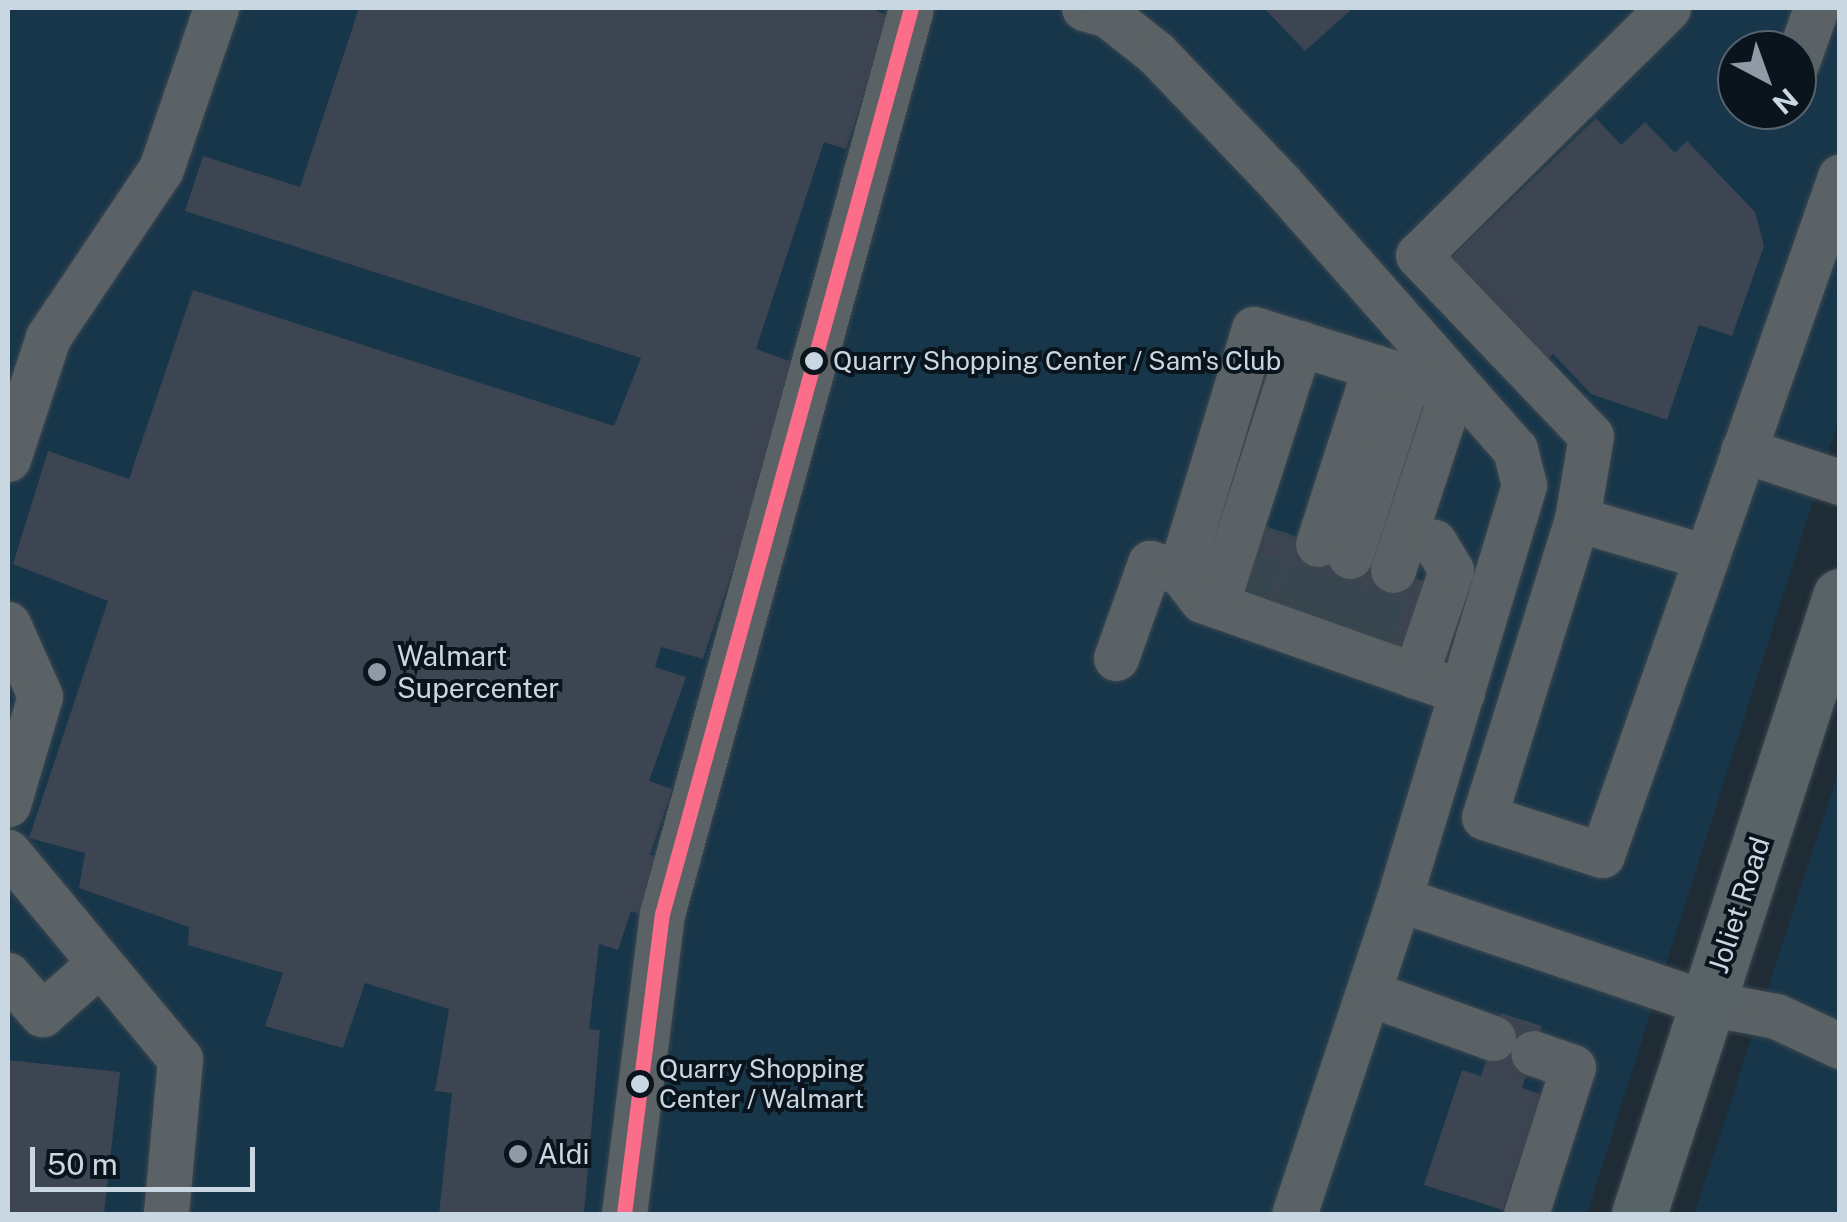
<!DOCTYPE html>
<html>
<head>
<meta charset="utf-8">
<style>
	body { margin:0 }
	#map { position:relative; width:1847px; height:1222px; overflow:hidden; background:#1f2c35; font-family:"Public Sans",sans-serif }
	div>[style] { position:absolute }
	.built>* { inset:0; background:#18364a }
	.building>* { inset:0; background:#3d4452; transform-origin:0 0 }
	.minor-tunnel>* { height:45px; margin-top:-22.5px; transform-origin:0; background:repeating-linear-gradient(90deg,#38464f 0 45px,transparent 0 67px) }
	.roads { filter:drop-shadow(0 0 2px #3c474f) drop-shadow(0 0 2px #3c474f) }
	.minor>* { height:45px; margin:-22.5px; padding:0 22.5px; transform-origin:22.5px; border-radius:22.5px; background:#5a6265 }
	.major>* { height:55px; margin:-27.5px; padding:0 27.5px; transform-origin:27.5px; border-radius:27.5px; background:#586368 }
	.bus-1>* { height:15px; margin:-7.5px; padding:0 7.5px; transform-origin:7.5px; border-radius:7.5px; background:#fb6d88 }
	.dots>* { width:28px; height:28px; translate:-50% -50%; box-sizing:border-box; border:5px solid #0a141c; border-radius:50% }
	span { translate:-50% -50%; white-space:nowrap; text-align:center; line-height:1.15; -webkit-text-stroke:8px #0a141c; paint-order:stroke }
	.bus-label { font-size:26px; color:#c9d7e3 }
	.left { translate:0 -50%; text-align:left }
	.poi-label { font-size:28px; color:#c9d7e3 }
	.street-label { font-size:28px; color:#c9d7e3 }
	.frame { position:absolute; inset:0; border:10px solid #c9d7e3; pointer-events:none }
	.north { position:absolute; left:1717px; top:30px; width:100px; height:100px; box-sizing:border-box; background:#0a141c; border:2px solid #56626c; border-radius:50%; rotate:139deg; font-size:28px; font-weight:700; line-height:40px; text-align:center; color:#c9d7e3 }
	.north::after { content:''; display:block; margin:auto; width:35px; height:45px; background:#8e9ba6; clip-path:polygon(50% 0,100% 100%,50% 72%,0 100%) }
	.scale { position:absolute; left:30px; top:1147px; width:225px; height:45px; box-sizing:border-box; border:5px solid #c9d7e3; border-top:0; padding-left:12px; font-size:30px; line-height:35px; white-space:nowrap; color:#c9d7e3; -webkit-text-stroke:8px #0a141c; paint-order:stroke }
</style>
</head>
<body>
<div id="map">
	<div class="built">
		<i style="clip-path:polygon(evenodd,8px 8px,1839px 8px,1839px 419px,1587px 1214px,8px 1214px,8px 8px,1737px 50px,1797px 50px,1797px 110px,1737px 110px,1737px 50px)"></i>
		<i style="clip-path:polygon(1839px 770px,1839px 1214px,1694px 1214px)"></i>
	</div>
	<div class="building">
		<i style="clip-path:polygon(359px 8px,870px 8px,889px 16px,846px 149px,824px 142px,756px 349px,801px 365px,703px 659px,661px 647px,655px 667px,686px 677px,649px 781px,672px 789px,650px 855px,659px 858px,640px 914px,631px 911px,618px 950px,599px 944px,589px 1029px,600px 1030px,584px 1214px,439px 1214px,452px 1093px,435px 1091px,449px 1009px,365px 983px,343px 1048px,265px 1026px,283px 973px,188px 945px,189px 927px,79px 888px,85px 853px,29px 838px,108px 601px,13px 564px,48px 451px,129px 479px,193px 290px,614px 426px,641px 358px,185px 211px,203px 156px,300px 187px)"></i>
		<i style="clip-path:polygon(1264px 8px,1353px 8px,1305px 51px)"></i>
		<i style="clip-path:polygon(1596px 118px,1621px 145px,1645px 122px,1675px 153px,1687px 141px,1755px 212px,1764px 246px,1732px 336px,1699px 325px,1667px 420px,1591px 394px,1553px 354px,1545px 362px,1448px 260px)"></i>
		<i style="left:1255px;top:523px;width:189px;height:70px;rotate:19deg"></i>
		<i style="clip-path:polygon(1501px 1013px,1542px 1026px,1522px 1088px,1541px 1094px,1503px 1210px,1424px 1185px,1462px 1070px,1481px 1076px)"></i>
		<i style="clip-path:polygon(8px 1060px,120px 1072px,104px 1214px,8px 1214px)"></i>
	</div>
	<div class="minor-tunnel">
		<i style="left:1249px;top:595px;width:71px;rotate:-71.8deg"></i>
		<i style="left:1296px;top:612px;width:71px;rotate:-72.1deg"></i>
		<i style="left:1329px;top:623px;width:70px;rotate:-72.6deg"></i>
		<i style="left:1371px;top:637px;width:71px;rotate:-71.8deg"></i>
	</div>
	<div class="roads">
		<div class="minor">
			<i style="left:1084px;top:8px;width:25px;rotate:16deg"></i>
			<i style="left:1108px;top:15px;width:61px;rotate:38.4deg"></i>
			<i style="left:1156px;top:53px;width:181px;rotate:46.3deg"></i>
			<i style="left:1281px;top:184px;width:354px;rotate:48.6deg"></i>
			<i style="left:1515px;top:449px;width:37px;rotate:76deg"></i>
			<i style="left:1524px;top:485px;width:432px;rotate:106.8deg"></i>
			<i style="left:1399px;top:899px;width:332px;rotate:108.4deg"></i>
			<i style="left:1668px;top:8px;width:351px;rotate:135.3deg"></i>
			<i style="left:1418px;top:255px;width:250px;rotate:46.3deg"></i>
			<i style="left:1591px;top:436px;width:84px;rotate:99.6deg"></i>
			<i style="left:1577px;top:519px;width:312px;rotate:107.3deg"></i>
			<i style="left:1484px;top:817px;width:124px;rotate:17.9deg"></i>
			<i style="left:1602px;top:855px;width:719px;rotate:-70.66deg"></i>
			<i style="left:1797px;top:62px;width:57px;rotate:-70.6deg"></i>
			<i style="left:1743px;top:450px;width:102px;rotate:18.3deg"></i>
			<i style="left:8px;top:459px;width:128px;rotate:-71.8deg"></i>
			<i style="left:48px;top:337px;width:202px;rotate:-56.1deg"></i>
			<i style="left:161px;top:169px;width:170px;rotate:-71.1deg"></i>
			<i style="left:1577px;top:519px;width:134px;rotate:16.4deg"></i>
			<i style="left:1318px;top:544px;width:186px;rotate:-72.1deg"></i>
			<i style="left:1350px;top:556px;width:188px;rotate:-72deg"></i>
			<i style="left:1393px;top:570px;width:188px;rotate:-71.8deg"></i>
			<i style="left:1180px;top:572px;width:36px;rotate:52deg"></i>
			<i style="left:1202px;top:600px;width:276px;rotate:19.5deg"></i>
			<i style="left:1216px;top:605px;width:275px;rotate:-72.2deg"></i>
			<i style="left:8px;top:624px;width:79px;rotate:66deg"></i>
			<i style="left:40px;top:696px;width:113px;rotate:106.5deg"></i>
			<i style="left:1116px;top:658px;width:101px;rotate:-70.3deg"></i>
			<i style="left:1150px;top:563px;width:31px;rotate:17deg"></i>
			<i style="left:1180px;top:572px;width:254px;rotate:-73.1deg"></i>
			<i style="left:1254px;top:329px;width:222px;rotate:17.5deg"></i>
			<i style="left:1415px;top:676px;width:112px;rotate:-71.2deg"></i>
			<i style="left:1451px;top:570px;width:33px;rotate:-121deg"></i>
			<i style="left:8px;top:852px;width:269px;rotate:50.3deg"></i>
			<i style="left:180px;top:1059px;width:156px;rotate:95.2deg"></i>
			<i style="left:1399px;top:899px;width:325px;rotate:18.7deg"></i>
			<i style="left:1707px;top:1003px;width:70px;rotate:10.7deg"></i>
			<i style="left:1776px;top:1016px;width:71px;rotate:25.1deg"></i>
			<i style="left:8px;top:975px;width:52px;rotate:48.9deg"></i>
			<i style="left:42px;top:1014px;width:77px;rotate:-41.3deg"></i>
			<i style="left:1368px;top:993px;width:133px;rotate:19.8deg"></i>
			<i style="left:624px;top:1214px;width:302px;rotate:-82.8deg"></i>
			<i style="left:662px;top:914px;width:940px;rotate:-74.63deg"></i>
			<i style="left:1526px;top:1214px;width:154px;rotate:-72.3deg"></i>
			<i style="left:1573px;top:1067px;width:42px;rotate:-160.7deg"></i>
		</div>
		<div class="major">
			<i style="left:1639px;top:1214px;width:650px;rotate:-71.98deg"></i>
		</div>
	</div>
	<div class="bus-1">
		<i style="left:624px;top:1214px;width:302px;rotate:-82.8deg"></i>
		<i style="left:662px;top:914px;width:940px;rotate:-74.63deg"></i>
	</div>
	<div class="dots">
		<i style="left:814px;top:361px;background:#c9d7e3"></i>
		<i style="left:377px;top:672px;background:#8e9ba6"></i>
		<i style="left:640px;top:1084px;background:#c9d7e3"></i>
		<i style="left:518px;top:1154px;background:#8e9ba6"></i>
	</div>
	<div class="bus-label">
		<span class="left" style="left:833px;top:361px">Quarry Shopping Center / Sam's Club</span>
		<span class="left" style="left:659px;top:1084px">Quarry Shopping<br>Center / Walmart</span>
	</div>
	<div class="poi-label">
		<span class="left" style="left:397px;top:672px">Walmart<br>Supercenter</span>
		<span class="left" style="left:538px;top:1154px">Aldi</span>
	</div>
	<div class="street-label">
		<span style="left:1739px;top:905px;rotate:-72deg">Joliet Road</span>
	</div>
	<div class="frame"></div>
	<div class="north">N</div>
	<div class="scale">50 m</div>
</div>
</body>
</html>
